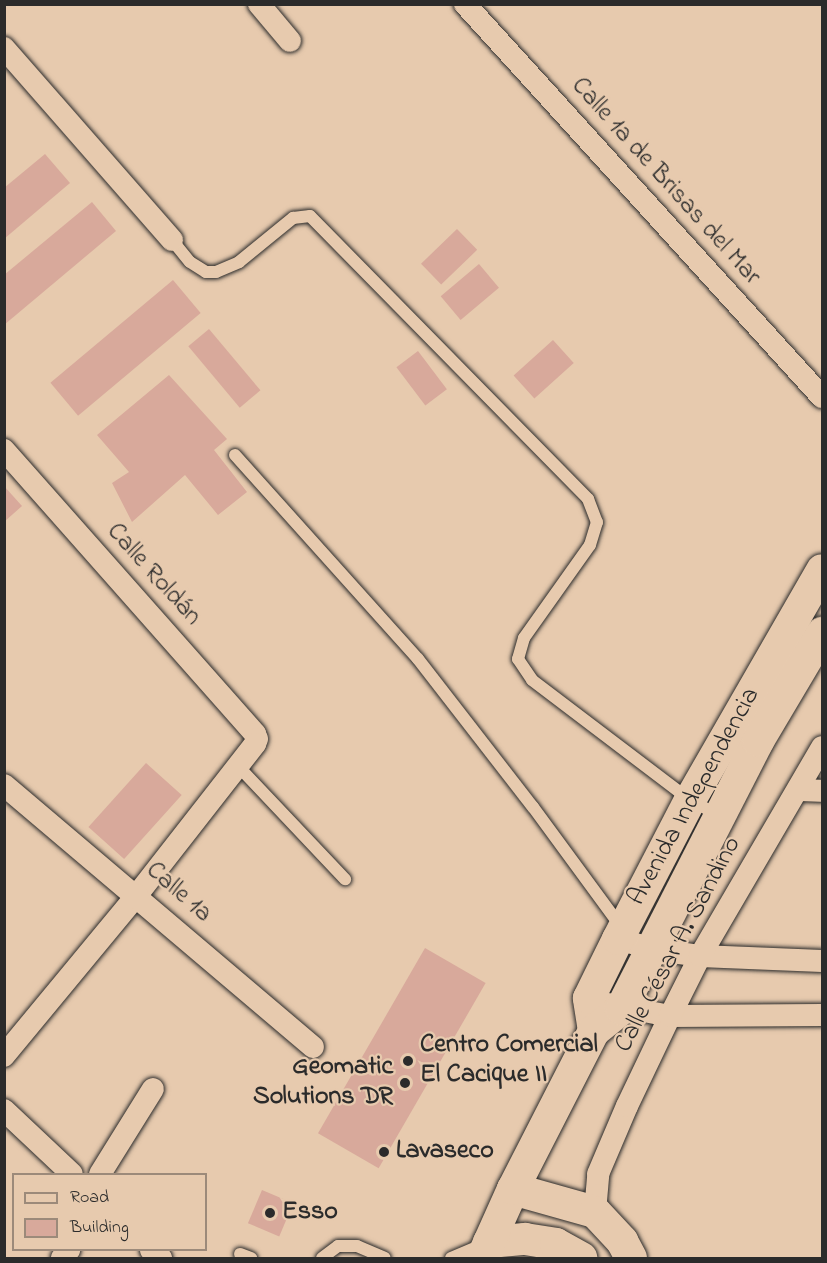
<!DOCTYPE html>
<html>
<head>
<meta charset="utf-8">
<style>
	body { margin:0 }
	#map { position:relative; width:827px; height:1263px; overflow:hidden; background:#e7caae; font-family:"Indie Flower",sans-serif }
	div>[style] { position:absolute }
	.building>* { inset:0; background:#d8a99b; transform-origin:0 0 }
	.roads { filter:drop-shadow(0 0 2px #2b2b2b) drop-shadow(0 0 2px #2b2b2b) }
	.lane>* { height:12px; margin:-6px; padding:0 6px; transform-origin:6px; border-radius:6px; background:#e7caae }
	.street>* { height:22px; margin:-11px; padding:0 11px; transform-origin:11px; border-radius:11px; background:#e7caae }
	.secondary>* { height:32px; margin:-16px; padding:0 16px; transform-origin:16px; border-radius:16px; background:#e7caae }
	.dots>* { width:16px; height:16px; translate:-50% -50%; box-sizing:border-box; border:3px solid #e7caae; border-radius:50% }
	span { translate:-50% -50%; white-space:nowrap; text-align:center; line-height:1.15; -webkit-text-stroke:4.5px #e7caae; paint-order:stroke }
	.street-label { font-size:26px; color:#2b2b2b }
	.poi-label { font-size:26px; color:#2b2b2b; font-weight:700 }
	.left { translate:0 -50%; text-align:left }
	.right { translate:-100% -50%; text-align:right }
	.frame { position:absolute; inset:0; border:6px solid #2b2b2b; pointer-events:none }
	.legend { position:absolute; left:12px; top:1173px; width:195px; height:78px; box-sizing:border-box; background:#e7caae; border:2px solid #9c8a7a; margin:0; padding:8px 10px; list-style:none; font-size:18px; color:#2b2b2b }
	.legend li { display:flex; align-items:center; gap:12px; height:30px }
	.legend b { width:30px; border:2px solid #9c8a7a }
</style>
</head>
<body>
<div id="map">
	<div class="building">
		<i style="clip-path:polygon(45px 154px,70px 183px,4px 239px,4px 188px)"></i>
		<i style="clip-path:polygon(92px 202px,116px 231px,4px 325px,4px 275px)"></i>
		<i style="left:457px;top:229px;width:29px;height:50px;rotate:46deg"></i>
		<i style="left:479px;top:264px;width:31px;height:50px;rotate:50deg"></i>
		<i style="left:173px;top:280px;width:43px;height:160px;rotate:50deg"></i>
		<i style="left:209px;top:329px;width:80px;height:27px;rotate:50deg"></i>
		<i style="left:553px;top:340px;width:31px;height:53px;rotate:48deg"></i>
		<i style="left:418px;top:351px;width:48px;height:27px;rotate:53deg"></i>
		<i style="clip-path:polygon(169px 375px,227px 439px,214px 450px,247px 492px,218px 515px,185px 475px,132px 522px,112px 483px,129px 472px,97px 435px)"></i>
		<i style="clip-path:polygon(4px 486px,22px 506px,4px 522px)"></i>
		<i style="left:146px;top:763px;width:48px;height:86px;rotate:42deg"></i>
		<i style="left:425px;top:948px;width:70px;height:214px;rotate:30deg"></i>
		<i style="left:262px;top:1190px;width:34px;height:36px;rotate:23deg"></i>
	</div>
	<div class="roads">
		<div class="lane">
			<i style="left:172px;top:240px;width:28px;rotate:51deg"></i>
			<i style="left:190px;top:262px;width:19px;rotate:32deg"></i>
			<i style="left:206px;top:272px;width:10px"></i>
			<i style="left:216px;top:272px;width:25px;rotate:-23deg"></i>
			<i style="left:239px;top:262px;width:70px;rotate:-39.2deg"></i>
			<i style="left:293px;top:218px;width:17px;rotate:-7deg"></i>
			<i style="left:310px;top:216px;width:397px;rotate:45.5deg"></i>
			<i style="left:588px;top:499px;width:25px;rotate:69deg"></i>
			<i style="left:597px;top:522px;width:24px;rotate:107deg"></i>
			<i style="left:590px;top:545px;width:114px;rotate:125.4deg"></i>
			<i style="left:524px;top:638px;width:22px;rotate:106deg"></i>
			<i style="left:518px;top:659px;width:25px;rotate:56deg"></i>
			<i style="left:532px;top:680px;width:198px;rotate:37.2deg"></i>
			<i style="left:690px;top:800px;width:34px;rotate:28deg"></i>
			<i style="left:235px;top:455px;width:274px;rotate:48.1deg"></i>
			<i style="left:418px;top:659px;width:187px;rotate:52.2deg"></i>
			<i style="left:533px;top:807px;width:149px;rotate:53.7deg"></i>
			<i style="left:238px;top:766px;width:156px;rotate:46.6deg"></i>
			<i style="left:240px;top:1254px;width:12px;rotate:20deg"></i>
			<i style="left:322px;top:1258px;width:20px;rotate:-37deg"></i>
			<i style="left:338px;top:1246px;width:19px"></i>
			<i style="left:357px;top:1246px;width:30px;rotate:23deg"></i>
			<i style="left:451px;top:1258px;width:34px;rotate:-23deg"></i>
		</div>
		<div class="street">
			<i style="left:259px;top:4px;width:48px;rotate:50deg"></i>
			<i style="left:465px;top:4px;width:531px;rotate:47.75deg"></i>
			<i style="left:4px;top:48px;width:255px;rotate:48.8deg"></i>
			<i style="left:4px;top:450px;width:379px;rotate:48.5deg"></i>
			<i style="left:255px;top:734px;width:5px;rotate:68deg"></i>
			<i style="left:257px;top:739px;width:5px;rotate:112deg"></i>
			<i style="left:255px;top:744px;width:192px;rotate:128deg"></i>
			<i style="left:137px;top:895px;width:209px;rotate:129.6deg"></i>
			<i style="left:4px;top:785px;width:405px;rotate:40.3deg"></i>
			<i style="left:798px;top:790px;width:24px;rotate:2deg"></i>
			<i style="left:618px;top:939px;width:35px;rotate:16deg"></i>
			<i style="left:652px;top:949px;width:49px;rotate:8.3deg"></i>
			<i style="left:700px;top:956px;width:122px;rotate:2.3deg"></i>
			<i style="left:608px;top:1004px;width:63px;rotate:11deg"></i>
			<i style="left:670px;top:1016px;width:152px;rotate:-0.4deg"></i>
			<i style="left:4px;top:1110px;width:93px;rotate:43.3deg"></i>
			<i style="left:100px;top:1174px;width:100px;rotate:-58.1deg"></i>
			<i style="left:595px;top:1212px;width:38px;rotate:-85deg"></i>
			<i style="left:598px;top:1174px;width:74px;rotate:-66.9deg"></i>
			<i style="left:627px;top:1106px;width:100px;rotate:-64.5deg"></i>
			<i style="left:670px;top:1016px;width:67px;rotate:-63.4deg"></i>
			<i style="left:700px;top:956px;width:242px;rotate:-59.7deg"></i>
			<i style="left:151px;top:1250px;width:13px;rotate:39deg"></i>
			<i style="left:62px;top:1258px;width:11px;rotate:-49deg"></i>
		</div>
		<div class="secondary">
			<i style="left:594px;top:1031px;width:33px;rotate:-99deg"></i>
			<i style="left:589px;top:998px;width:66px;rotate:-63.8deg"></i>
			<i style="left:618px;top:939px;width:157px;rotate:-62.6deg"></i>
			<i style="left:690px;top:800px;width:265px;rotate:-60.1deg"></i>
			<i style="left:513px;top:1189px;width:85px;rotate:15.7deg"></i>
			<i style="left:595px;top:1212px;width:40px;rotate:47deg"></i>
			<i style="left:622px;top:1241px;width:19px;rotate:62deg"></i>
			<i style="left:489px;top:1242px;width:36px;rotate:-5deg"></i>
			<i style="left:525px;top:1239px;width:31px;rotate:9deg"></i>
			<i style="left:556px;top:1244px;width:29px;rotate:29deg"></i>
			<i style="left:482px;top:1258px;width:76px;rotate:-65.8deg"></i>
			<i style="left:513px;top:1189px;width:178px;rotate:-62.9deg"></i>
			<i style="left:594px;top:1031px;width:35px;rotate:-39deg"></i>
			<i style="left:621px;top:1009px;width:301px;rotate:-62.9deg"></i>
			<i style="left:758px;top:741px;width:126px;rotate:-59.3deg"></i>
		</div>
	</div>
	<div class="dots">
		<i style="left:408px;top:1061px;background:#2b2b2b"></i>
		<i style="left:405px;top:1083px;background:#2b2b2b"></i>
		<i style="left:384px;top:1152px;background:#2b2b2b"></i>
		<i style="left:270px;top:1213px;background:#2b2b2b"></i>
	</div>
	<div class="street-label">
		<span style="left:665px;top:182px;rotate:48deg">Calle 1a de Brisas del Mar</span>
		<span style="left:153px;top:575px;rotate:48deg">Calle Roldán</span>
		<span style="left:695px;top:797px;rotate:-61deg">Avenida Independencia</span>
		<span style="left:178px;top:893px;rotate:41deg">Calle 1a</span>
		<span style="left:679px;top:945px;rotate:-62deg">Calle César A. Sandino</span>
	</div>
	<div class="poi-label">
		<span class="left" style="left:420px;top:1061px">Centro Comercial<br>El Cacique II</span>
		<span class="right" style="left:393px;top:1083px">Geomatic<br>Solutions DR</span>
		<span class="left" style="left:396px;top:1152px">Lavaseco</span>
		<span class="left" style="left:282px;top:1213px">Esso</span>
	</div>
	<div class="frame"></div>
	<ul class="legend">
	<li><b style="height:8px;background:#e7caae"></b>Road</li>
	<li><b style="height:16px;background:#d8a99b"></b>Building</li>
	</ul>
</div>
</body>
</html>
